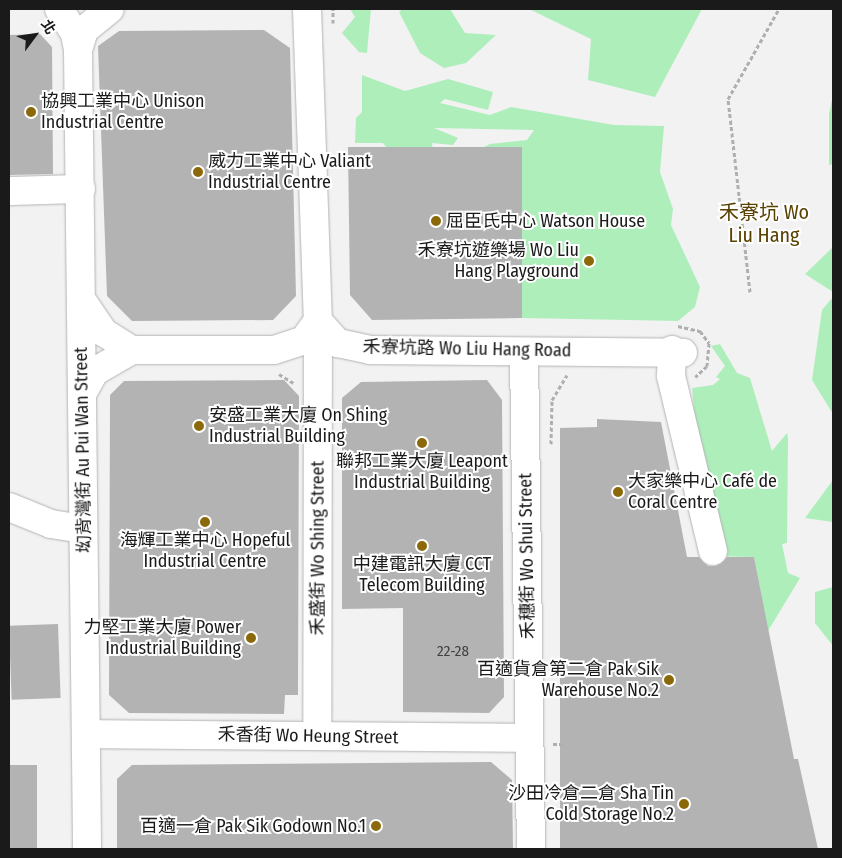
<!DOCTYPE html>
<html>
<head>
<meta charset="utf-8">
<style>
	body { margin:0 }
	#map { position:relative; width:842px; height:858px; overflow:hidden; background:#f2f2f3; font-family:"Fira Sans Condensed","Noto Sans TC",sans-serif }
	div>[style] { position:absolute }
	.green>* { inset:0; background:#aeeebb }
	.building>* { inset:0; background:#b4b3b3; transform-origin:0 0 }
	.path>* { height:3px; margin-top:-1.5px; transform-origin:0; background:repeating-linear-gradient(90deg,#afafaf 0 4px,transparent 0 6.5px) }
	.roads { filter:drop-shadow(0 0 1px #b3b3b4) drop-shadow(0 0 1px #b3b3b4) }
	.minor>* { height:28px; margin:-14px; padding:0 14px; transform-origin:14px; border-radius:14px; background:#fff }
	.dots>* { width:14px; height:14px; translate:-50% -50%; box-sizing:border-box; border:2px solid #fff; border-radius:50% }
	span { translate:-50% -50%; white-space:nowrap; text-align:center; line-height:1.15; -webkit-text-stroke:4px #fff; paint-order:stroke }
	.number-label { font-size:15px; color:#404040 }
	.number-label span { -webkit-text-stroke-width:0 }
	.poi-label { font-size:18px; color:#1a1a1a }
	.left { translate:0 -50%; text-align:left }
	.right { translate:-100% -50%; text-align:right }
	.street-label { font-size:18px; color:#1a1a1a }
	.quarter-label { font-size:20px; color:#5a4202 }
	.frame { position:absolute; inset:0; border:10px solid #1a1a1a; pointer-events:none }
	.north { position:absolute; left:10px; top:10px; width:50px; height:50px; -webkit-text-stroke:4px #fff; paint-order:stroke; rotate:59deg; font-size:14px; font-weight:700; line-height:20px; text-align:center; color:#1a1a1a }
	.north::after { content:''; display:block; margin:auto; width:18px; height:22px; background:#1a1a1a; clip-path:polygon(50% 0,100% 100%,50% 72%,0 100%) }
</style>
</head>
<body>
<div id="map">
	<div class="green">
		<i style="clip-path:polygon(350px 9px,371px 9px,367px 53px,359px 52px,342px 33px,355px 17px)"></i>
		<i style="clip-path:polygon(403px 9px,450px 9px,465px 33px,496px 35px,466px 63px,444px 68px,420px 53px,399px 12px)"></i>
		<i style="clip-path:polygon(529px 9px,528px 9px,702px 9px,655px 97px,588px 80px,591px 39px)"></i>
		<i style="clip-path:polygon(362px 75px,405px 91px,448px 79px,493px 92px,488px 110px,445px 99px,440px 103px,490px 115px,511px 107px,614px 125px,664px 126px,660px 172px,673px 209px,671px 225px,700px 287px,695px 307px,678px 321px,522px 318px,522px 170px,474px 152px,490px 144px,527px 140px,534px 130px,434px 128px,458px 138px,453px 145px,432px 143px,434px 163px,400px 165px,383px 143px,355px 143px,356px 118px,362px 112px)"></i>
		<i style="clip-path:polygon(833px 95px,833px 164px,829px 165px,829px 114px)"></i>
		<i style="clip-path:polygon(833px 247px,833px 292px,805px 274px)"></i>
		<i style="clip-path:polygon(833px 297px,833px 414px,812px 380px,822px 310px)"></i>
		<i style="clip-path:polygon(720px 344px,737px 373px,750px 378px,772px 451px,787px 433px,788px 438px,787px 543px,782px 544px,788px 573px,800px 578px,768px 631px,754px 557px,708px 556px,692px 388px,713px 385px,720px 379px,716px 377px,725px 366px,711px 346px)"></i>
		<i style="clip-path:polygon(833px 480px,833px 522px,805px 518px)"></i>
		<i style="clip-path:polygon(833px 587px,833px 646px,815px 623px,815px 592px)"></i>
	</div>
	<div class="building">
		<i style="clip-path:polygon(264px 30px,290px 48px,296px 296px,273px 320px,132px 321px,107px 296px,98px 46px,119px 31px)"></i>
		<i style="clip-path:polygon(40px 34px,52px 47px,53px 174px,9px 175px,9px 35px)"></i>
		<i style="clip-path:polygon(348px 147px,522px 147px,522px 318px,372px 320px,350px 295px)"></i>
		<i style="clip-path:polygon(284px 380px,299px 396px,298px 695px,285px 695px,284px 714px,129px 713px,109px 695px,110px 395px,124px 381px)"></i>
		<i style="clip-path:polygon(487px 380px,502px 400px,504px 697px,489px 713px,403px 712px,403px 608px,342px 609px,342px 398px,361px 382px)"></i>
		<i style="clip-path:polygon(597px 419px,661px 422px,687px 557px,699px 557px,708px 566px,716px 566px,727px 557px,754px 557px,794px 759px,798px 759px,818px 849px,560px 849px,560px 428px,597px 427px)"></i>
		<i style="left:58px;top:624px;width:74px;height:49px;rotate:88deg"></i>
		<i style="clip-path:polygon(491px 762px,512px 780px,513px 849px,117px 849px,117px 779px,132px 765px)"></i>
		<i style="left:9px;top:765px;width:28px;height:84px"></i>
	</div>
	<div class="path">
		<i style="left:333px;top:23px;width:14px;rotate:-90deg"></i>
		<i style="left:750px;top:292px;width:194px;rotate:-96.5deg"></i>
		<i style="left:728px;top:99px;width:103px;rotate:-60.5deg"></i>
		<i style="left:678px;top:326px;width:23px;rotate:13deg"></i>
		<i style="left:700px;top:331px;width:15px;rotate:53deg"></i>
		<i style="left:709px;top:343px;width:23px;rotate:95deg"></i>
		<i style="left:707px;top:366px;width:16px;rotate:137deg"></i>
		<i style="left:279px;top:374px;width:19px;rotate:32deg"></i>
		<i style="left:551px;top:444px;width:44px;rotate:-88.7deg"></i>
		<i style="left:552px;top:400px;width:29px;rotate:-59deg"></i>
		<i style="left:553px;top:744px;width:12px"></i>
	</div>
	<div class="roads">
		<div class="minor">
			<i style="left:59px;top:9px;width:30px;rotate:57deg"></i>
			<i style="left:75px;top:34px;width:16px;rotate:79deg"></i>
			<i style="left:78px;top:50px;width:799px;rotate:89.35deg"></i>
			<i style="left:307px;top:9px;width:312px;rotate:88deg"></i>
			<i style="left:318px;top:321px;width:415px;rotate:90.1deg"></i>
			<i style="left:78px;top:50px;width:21px;rotate:-73deg"></i>
			<i style="left:84px;top:30px;width:33px;rotate:-39deg"></i>
			<i style="left:9px;top:191px;width:72px;rotate:-1.6deg"></i>
			<i style="left:81px;top:299px;width:40px;rotate:56deg"></i>
			<i style="left:103px;top:332px;width:34px;rotate:32deg"></i>
			<i style="left:318px;top:321px;width:30px;rotate:48deg"></i>
			<i style="left:338px;top:343px;width:33px;rotate:12deg"></i>
			<i style="left:370px;top:350px;width:313px;rotate:0.5deg"></i>
			<i style="left:672px;top:350px;width:26px;rotate:92deg"></i>
			<i style="left:671px;top:376px;width:180px;rotate:76.5deg"></i>
			<i style="left:524px;top:352px;width:497px;rotate:89.2deg"></i>
			<i style="left:82px;top:394px;width:25px;rotate:-61deg"></i>
			<i style="left:94px;top:372px;width:44px;rotate:-30.1deg"></i>
			<i style="left:132px;top:350px;width:142px"></i>
			<i style="left:274px;top:350px;width:32px;rotate:-18deg"></i>
			<i style="left:304px;top:340px;width:24px;rotate:-54deg"></i>
			<i style="left:9px;top:507px;width:45px;rotate:22deg"></i>
			<i style="left:51px;top:524px;width:32px;rotate:9deg"></i>
			<i style="left:86px;top:734px;width:443px;rotate:0.5deg"></i>
		</div>
	</div>
	<div class="dots">
		<i style="left:31px;top:112px;background:#8b6809"></i>
		<i style="left:198px;top:172px;background:#8b6809"></i>
		<i style="left:436px;top:221px;background:#8b6809"></i>
		<i style="left:589px;top:261px;background:#8b6809"></i>
		<i style="left:199px;top:426px;background:#8b6809"></i>
		<i style="left:422px;top:443px;background:#8b6809"></i>
		<i style="left:618px;top:492px;background:#8b6809"></i>
		<i style="left:205px;top:522px;background:#8b6809"></i>
		<i style="left:422px;top:546px;background:#8b6809"></i>
		<i style="left:251px;top:638px;background:#8b6809"></i>
		<i style="left:669px;top:680px;background:#8b6809"></i>
		<i style="left:684px;top:804px;background:#8b6809"></i>
		<i style="left:376px;top:826px;background:#8b6809"></i>
	</div>
	<div class="number-label">
		<span style="left:453px;top:652px">22-28</span>
	</div>
	<div class="poi-label">
		<span class="left" style="left:41px;top:112px">協興工業中心 Unison<br>Industrial Centre</span>
		<span class="left" style="left:208px;top:172px">威力工業中心 Valiant<br>Industrial Centre</span>
		<span class="left" style="left:446px;top:221px">屈臣氏中心 Watson House</span>
		<span class="right" style="left:579px;top:261px">禾寮坑遊樂場 Wo Liu<br>Hang Playground</span>
		<span class="left" style="left:209px;top:426px">安盛工業大廈 On Shing<br>Industrial Building</span>
		<span style="left:422px;top:472px">聯邦工業大廈 Leapont<br>Industrial Building</span>
		<span class="left" style="left:628px;top:492px">大家樂中心 Café de<br>Coral Centre</span>
		<span style="left:205px;top:551px">海輝工業中心 Hopeful<br>Industrial Centre</span>
		<span style="left:422px;top:575px">中建電訊大廈 CCT<br>Telecom Building</span>
		<span class="right" style="left:241px;top:638px">力堅工業大廈 Power<br>Industrial Building</span>
		<span class="right" style="left:659px;top:680px">百適貨倉第二倉 Pak Sik<br>Warehouse No.2</span>
		<span class="right" style="left:674px;top:804px">沙田冷倉二倉 Sha Tin<br>Cold Storage No.2</span>
		<span class="right" style="left:366px;top:826px">百適一倉 Pak Sik Godown No.1</span>
	</div>
	<div class="street-label">
		<span style="left:467px;top:349px;rotate:1deg">禾寮坑路 Wo Liu Hang Road</span>
		<span style="left:83px;top:450px;rotate:-91deg">㘭背灣街 Au Pui Wan Street</span>
		<span style="left:318px;top:548px;rotate:-90deg">禾盛街 Wo Shing Street</span>
		<span style="left:527px;top:556px;rotate:-91deg">禾穗街 Wo Shui Street</span>
		<span style="left:308px;top:736px;rotate:1deg">禾香街 Wo Heung Street</span>
	</div>
	<div class="quarter-label">
		<span style="left:764px;top:224px">禾寮坑 Wo<br>Liu Hang</span>
	</div>
	<div class="frame"></div>
	<div class="north">北</div>
</div>
</body>
</html>
